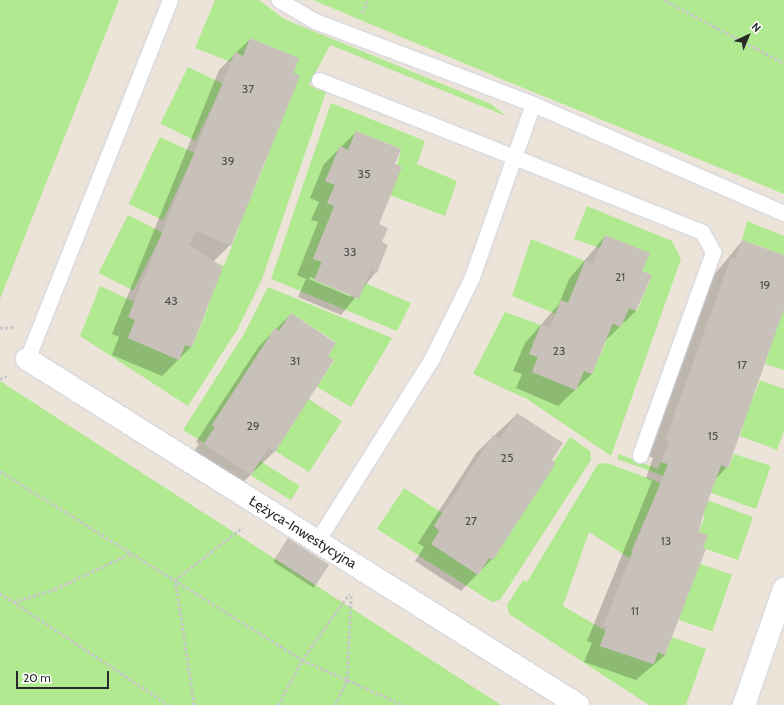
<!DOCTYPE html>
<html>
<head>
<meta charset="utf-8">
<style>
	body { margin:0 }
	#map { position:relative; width:784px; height:705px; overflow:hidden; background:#ede4d9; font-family:Cabin,sans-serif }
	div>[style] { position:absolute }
	.green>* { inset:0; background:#b0e990; transform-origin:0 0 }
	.shadow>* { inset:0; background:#0003; transform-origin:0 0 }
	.building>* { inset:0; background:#c8c1b9; transform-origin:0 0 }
	.path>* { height:2.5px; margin-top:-1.25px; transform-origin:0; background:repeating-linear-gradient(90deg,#c7c7c7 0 3px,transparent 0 5px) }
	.roads { filter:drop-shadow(0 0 1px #cfd3e4) drop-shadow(0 0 1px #cfd3e4) }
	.lane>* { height:15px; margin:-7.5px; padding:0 7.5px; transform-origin:7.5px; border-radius:7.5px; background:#fff }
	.street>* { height:22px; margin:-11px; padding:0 11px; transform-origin:11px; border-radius:11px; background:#fff }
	span { translate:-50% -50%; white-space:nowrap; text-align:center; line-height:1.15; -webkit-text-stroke:3px #fff; paint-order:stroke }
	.number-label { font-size:12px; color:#514f4d }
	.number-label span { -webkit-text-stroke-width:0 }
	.street-label { font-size:14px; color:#292929 }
	.north { position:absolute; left:728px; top:16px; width:40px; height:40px; -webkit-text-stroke:3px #fff; paint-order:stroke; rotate:44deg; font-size:11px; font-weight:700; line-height:16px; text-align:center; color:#292929 }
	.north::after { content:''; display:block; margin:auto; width:14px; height:18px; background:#292929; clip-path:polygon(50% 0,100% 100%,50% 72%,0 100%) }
	.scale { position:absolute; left:16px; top:671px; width:93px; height:18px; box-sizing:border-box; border:2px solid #292929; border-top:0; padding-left:5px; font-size:12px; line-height:14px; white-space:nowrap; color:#292929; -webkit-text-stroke:3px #fff; paint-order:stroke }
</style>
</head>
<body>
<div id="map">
	<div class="green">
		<i style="clip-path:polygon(0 0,119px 0,0 299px)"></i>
		<i style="clip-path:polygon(215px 0,259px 0,284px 19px,491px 104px,506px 116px,330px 45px,309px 85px,326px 92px,262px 279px,237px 330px,188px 406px,80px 336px,100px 286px,135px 302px,135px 320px,128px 338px,179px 360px,185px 345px,192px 347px,209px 305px,201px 301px,217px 263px,224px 266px,240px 225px,233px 222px,251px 197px,268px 156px,261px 153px,299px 58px,250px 38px,243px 56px,235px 53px,231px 62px,195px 48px)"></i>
		<i style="clip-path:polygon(313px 0,784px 0,784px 194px,521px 87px)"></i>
		<i style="left:188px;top:67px;width:39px;height:63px;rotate:26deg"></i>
		<i style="clip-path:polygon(331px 103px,425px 141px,417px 164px,457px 181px,445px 216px,390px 195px,401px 149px,356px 131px,348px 150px,340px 146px,326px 181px,335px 185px,327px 203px,342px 209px,335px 227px,327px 224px,313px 258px,322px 262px,314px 280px,358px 299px,365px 283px,411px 303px,397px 331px,271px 279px)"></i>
		<i style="left:160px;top:137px;width:38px;height:74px;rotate:25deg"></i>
		<i style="clip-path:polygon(587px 206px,672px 241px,681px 259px,611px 456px,527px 399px,473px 374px,505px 312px,541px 325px,529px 354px,538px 357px,532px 372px,576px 390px,584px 371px,592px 374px,606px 342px,598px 338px,605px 320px,620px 327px,629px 308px,637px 311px,652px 275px,642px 271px,649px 253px,605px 235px,600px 248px,574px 239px)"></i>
		<i style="left:128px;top:215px;width:39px;height:65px;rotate:27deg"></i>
		<i style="clip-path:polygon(747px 221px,784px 236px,784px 255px,742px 240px)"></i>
		<i style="clip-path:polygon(531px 239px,585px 261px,576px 306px,561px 301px,556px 314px,512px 296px)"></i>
		<i style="clip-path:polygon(268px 287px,392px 338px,351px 407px,317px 387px,334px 361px,328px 356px,336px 342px,291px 313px,279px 331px,275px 328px,212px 425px,215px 427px,204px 443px,183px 430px,244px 334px)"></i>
		<i style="clip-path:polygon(784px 309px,784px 370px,765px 364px,770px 350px,762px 347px)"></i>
		<i style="clip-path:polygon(760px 380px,784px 389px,784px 431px,777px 450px,740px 436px,744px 423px,736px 420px,747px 391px,755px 394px)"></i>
		<i style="clip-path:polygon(0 381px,501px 705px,0 705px)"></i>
		<i style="clip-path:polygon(303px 395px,342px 421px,309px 472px,275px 451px,292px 426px)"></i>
		<i style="clip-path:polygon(570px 437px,590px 451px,591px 460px,500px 600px,492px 602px,377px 529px,404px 488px,442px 513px,434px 526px,478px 575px)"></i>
		<i style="clip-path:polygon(619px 454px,658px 469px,661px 462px,715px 481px,721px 465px,728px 468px,734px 454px,771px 466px,756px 509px,617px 459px)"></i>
		<i style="left:260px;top:461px;width:47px;height:17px;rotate:32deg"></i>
		<i style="clip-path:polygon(607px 463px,753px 517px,738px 560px,703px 548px,708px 535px,699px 532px,705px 516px,655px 497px,631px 551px,635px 552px,632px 560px,589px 532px,563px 606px,606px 631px,600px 646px,653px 664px,658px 652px,665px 655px,672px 637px,706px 649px,686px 705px,649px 705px,509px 614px,507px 605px,523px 580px,527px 582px,598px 464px)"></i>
		<i style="left:698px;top:563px;width:36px;height:60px;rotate:19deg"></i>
	</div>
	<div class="shadow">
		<i style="clip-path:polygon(250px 39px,230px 245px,213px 262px,222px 268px,191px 347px,162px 376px,112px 355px,119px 337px,112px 334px,219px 70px)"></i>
		<i style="clip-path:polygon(evenodd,356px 132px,394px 165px,377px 224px,381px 243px,376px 272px,341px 315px,298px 297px,306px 279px,297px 275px,318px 222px,311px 220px,319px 202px,310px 198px,324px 164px,356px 132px,310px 277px,351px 295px,351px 297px,309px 279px,310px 277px)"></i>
		<i style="clip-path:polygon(605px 236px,641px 272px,636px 311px,605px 341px,592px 374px,558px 406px,516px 388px,522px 374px,513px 371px,525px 343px,559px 304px,569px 279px)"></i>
		<i style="clip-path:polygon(742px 241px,784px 256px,784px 304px,727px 467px,714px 481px,702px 515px,665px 655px,636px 680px,584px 662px,592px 643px,587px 641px,652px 481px,646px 478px,653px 458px,649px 456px,714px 275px)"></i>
		<i style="clip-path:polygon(291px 314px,333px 361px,274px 452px,234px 491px,188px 460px,199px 444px,196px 442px,259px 346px)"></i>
		<i style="clip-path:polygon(517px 414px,551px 460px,492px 559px,461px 591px,415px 561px,424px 547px,418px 543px,477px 452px)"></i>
		<i style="left:288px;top:539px;width:48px;height:27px;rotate:33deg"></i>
	</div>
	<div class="building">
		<i style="clip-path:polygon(250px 38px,299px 58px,294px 73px,300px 76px,231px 246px,196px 231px,189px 245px,223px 267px,192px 347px,185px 345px,179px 360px,128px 338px,135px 320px,128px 317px,235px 52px,243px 56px)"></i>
		<i style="clip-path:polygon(356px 131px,401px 149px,395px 164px,402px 167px,379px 224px,388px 228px,382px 242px,388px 245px,377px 273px,371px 270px,359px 299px,314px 280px,322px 262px,313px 259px,334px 206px,327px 203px,335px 185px,325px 181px,340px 146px,348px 150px)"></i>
		<i style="clip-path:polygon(605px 235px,650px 253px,642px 271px,652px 275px,636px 311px,629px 308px,621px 327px,613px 323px,592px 374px,584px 371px,576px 390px,532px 372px,538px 357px,529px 354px,541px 325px,550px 328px,561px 300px,568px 303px,585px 261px,593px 265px)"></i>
		<i style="clip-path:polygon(742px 240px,784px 255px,784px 309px,728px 468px,721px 465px,703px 515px,699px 532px,708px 535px,703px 548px,706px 549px,665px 655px,658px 652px,654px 664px,600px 646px,607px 626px,603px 625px,668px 464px,661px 462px,669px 441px,665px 440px,731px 258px,735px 259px)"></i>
		<i style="clip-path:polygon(291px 313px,336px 343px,328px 356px,334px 360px,275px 452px,268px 448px,251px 475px,204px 444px,215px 427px,212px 425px,275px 328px,279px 331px)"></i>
		<i style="clip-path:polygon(517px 413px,563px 443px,552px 460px,556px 463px,493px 560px,489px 558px,478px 575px,431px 544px,440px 530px,434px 526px,493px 435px,500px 439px)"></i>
		<i style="left:288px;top:538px;width:49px;height:24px;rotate:33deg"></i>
	</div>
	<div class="path">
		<i style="left:664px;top:0;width:136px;rotate:27.7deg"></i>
		<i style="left:362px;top:13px;width:14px;rotate:-65deg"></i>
		<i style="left:0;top:328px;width:14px;rotate:-4deg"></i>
		<i style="left:0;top:379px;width:7px;rotate:-27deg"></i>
		<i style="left:0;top:471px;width:356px;rotate:32deg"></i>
		<i style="left:302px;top:660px;width:111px;rotate:23.8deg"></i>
		<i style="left:0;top:593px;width:203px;rotate:33.5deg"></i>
		<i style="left:14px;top:602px;width:43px;rotate:-17.6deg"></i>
		<i style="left:55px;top:589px;width:85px;rotate:-25.1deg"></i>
		<i style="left:194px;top:705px;width:126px;rotate:-98.6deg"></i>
		<i style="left:175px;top:580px;width:86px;rotate:-37.9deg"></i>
		<i style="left:278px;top:705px;width:51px;rotate:-61.9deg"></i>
		<i style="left:302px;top:660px;width:81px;rotate:-54.5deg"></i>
		<i style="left:335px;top:705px;width:29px;rotate:-65deg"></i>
		<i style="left:347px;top:679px;width:84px;rotate:-87.3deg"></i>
	</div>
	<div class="roads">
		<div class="lane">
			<i style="left:279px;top:0;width:42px;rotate:30.3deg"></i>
			<i style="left:315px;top:21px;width:233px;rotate:20.8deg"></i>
			<i style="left:319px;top:80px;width:210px;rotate:21.5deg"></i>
			<i style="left:514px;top:157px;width:56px;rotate:-70.3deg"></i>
			<i style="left:533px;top:104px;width:274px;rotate:23.5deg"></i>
			<i style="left:27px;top:359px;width:386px;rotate:-68.3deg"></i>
			<i style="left:317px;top:541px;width:214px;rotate:-57.8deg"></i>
			<i style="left:431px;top:360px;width:93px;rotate:-63.7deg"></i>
			<i style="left:472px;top:277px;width:127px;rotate:-70.7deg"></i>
			<i style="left:514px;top:157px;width:202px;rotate:21.7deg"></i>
			<i style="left:702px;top:232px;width:23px;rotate:61deg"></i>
			<i style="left:713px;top:252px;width:216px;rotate:109.8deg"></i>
		</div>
		<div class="street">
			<i style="left:27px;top:359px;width:651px;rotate:32.13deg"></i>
			<i style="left:744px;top:705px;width:123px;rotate:-71deg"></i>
		</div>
	</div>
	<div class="number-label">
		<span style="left:248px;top:89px">37</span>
		<span style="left:228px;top:161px">39</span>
		<span style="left:364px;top:174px">35</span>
		<span style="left:350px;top:252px">33</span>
		<span style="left:620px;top:277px">21</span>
		<span style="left:765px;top:285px">19</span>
		<span style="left:171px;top:301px">43</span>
		<span style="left:559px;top:351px">23</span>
		<span style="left:295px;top:361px">31</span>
		<span style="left:742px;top:365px">17</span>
		<span style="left:253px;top:426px">29</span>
		<span style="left:713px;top:436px">15</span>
		<span style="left:507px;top:458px">25</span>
		<span style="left:471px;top:521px">27</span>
		<span style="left:666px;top:541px">13</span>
		<span style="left:635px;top:611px">11</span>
	</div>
	<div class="street-label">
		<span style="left:303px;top:532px;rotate:32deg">Łężyca-Inwestycyjna</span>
	</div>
	<div class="north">N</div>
	<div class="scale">20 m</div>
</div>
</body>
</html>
